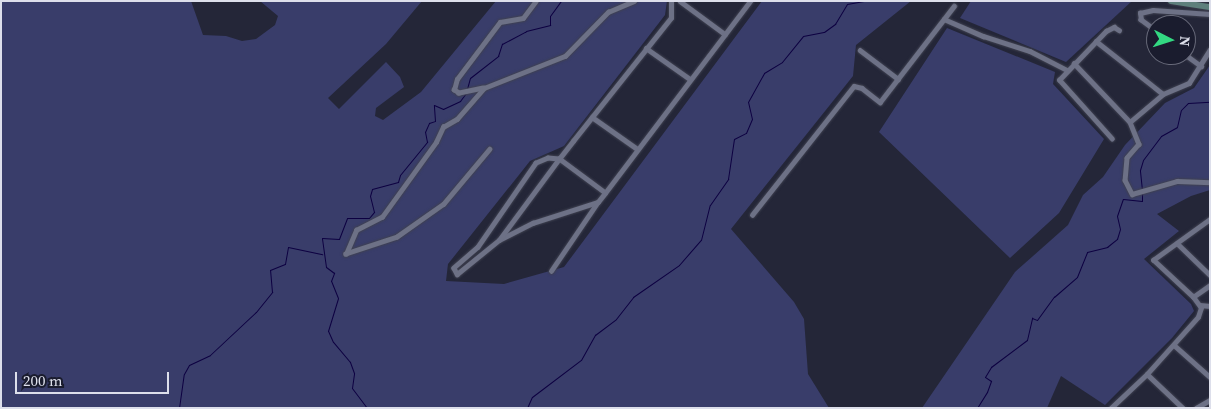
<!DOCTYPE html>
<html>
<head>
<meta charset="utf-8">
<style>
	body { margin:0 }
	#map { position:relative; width:1211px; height:409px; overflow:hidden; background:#242638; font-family:"Source Serif 4",serif }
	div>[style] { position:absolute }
	.green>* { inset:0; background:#393d6a }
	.stream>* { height:1px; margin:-0.5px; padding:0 0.5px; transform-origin:0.5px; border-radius:0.5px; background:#0d0041 }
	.roads { filter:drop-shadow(0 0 1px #3f4150) drop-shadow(0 0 1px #3f4150) }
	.street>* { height:4.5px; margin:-2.25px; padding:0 2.25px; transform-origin:2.25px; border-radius:2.25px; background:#6d7186 }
	.secondary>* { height:6px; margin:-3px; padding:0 3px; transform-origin:3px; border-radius:3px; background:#5e7f7c }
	span { translate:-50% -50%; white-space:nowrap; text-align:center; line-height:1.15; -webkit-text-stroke:4px #1a1c2e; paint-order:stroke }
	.frame { position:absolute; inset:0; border:2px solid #dddfeb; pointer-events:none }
	.north { position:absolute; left:1146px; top:15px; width:50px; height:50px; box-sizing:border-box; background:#1a1c2e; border:1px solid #686a7a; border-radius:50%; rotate:95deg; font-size:14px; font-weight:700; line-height:20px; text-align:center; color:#dddfeb }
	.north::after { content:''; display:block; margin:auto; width:18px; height:22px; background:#33d882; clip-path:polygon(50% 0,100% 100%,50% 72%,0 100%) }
	.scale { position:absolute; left:15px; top:372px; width:154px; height:22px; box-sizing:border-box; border:2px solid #dddfeb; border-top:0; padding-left:6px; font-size:15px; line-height:18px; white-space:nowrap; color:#dddfeb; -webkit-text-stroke:4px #1a1c2e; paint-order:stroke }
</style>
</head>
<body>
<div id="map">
	<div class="green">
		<i style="clip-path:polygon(1px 1px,191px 1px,203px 35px,226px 36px,242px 41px,256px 39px,275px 25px,278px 16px,260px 1px,422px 1px,386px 44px,328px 98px,339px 109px,386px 62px,400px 77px,404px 87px,376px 108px,375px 116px,383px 120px,421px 92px,496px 1px,667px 1px,665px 15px,564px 146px,530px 161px,448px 264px,446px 281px,504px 284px,564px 267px,762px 1px,911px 1px,856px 45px,853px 76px,731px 229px,794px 302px,804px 319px,808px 374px,829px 408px,1px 408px)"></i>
		<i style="clip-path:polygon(971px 1px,1132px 1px,1066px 62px,960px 18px)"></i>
		<i style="clip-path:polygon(947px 28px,1055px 72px,1053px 84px,1104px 139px,1059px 213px,1010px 258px,879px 132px)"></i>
		<i style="clip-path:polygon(1210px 65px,1210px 190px,1191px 196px,1157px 214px,1179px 231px,1144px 259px,1191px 304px,1194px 311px,1172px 338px,1105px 405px,1061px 376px,1047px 408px,922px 408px,1015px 272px,1068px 225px,1083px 195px,1103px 177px,1125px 145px,1165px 103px,1194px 88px)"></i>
	</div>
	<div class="stream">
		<i style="left:467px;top:89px;width:11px;rotate:-75deg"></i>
		<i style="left:470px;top:78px;width:36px;rotate:-38deg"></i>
		<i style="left:498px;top:56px;width:13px;rotate:-72deg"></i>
		<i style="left:502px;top:44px;width:27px;rotate:-28deg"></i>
		<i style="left:526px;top:31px;width:25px;rotate:-14deg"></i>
		<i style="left:550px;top:25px;width:9px;rotate:-90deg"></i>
		<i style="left:550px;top:16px;width:19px;rotate:-54deg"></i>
		<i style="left:1142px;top:190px;width:20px;rotate:-96deg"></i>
		<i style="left:1140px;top:170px;width:10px;rotate:-73deg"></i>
		<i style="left:1143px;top:160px;width:30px;rotate:-53deg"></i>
		<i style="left:1161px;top:136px;width:18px;rotate:-29deg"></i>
		<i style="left:1177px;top:127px;width:17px;rotate:-77deg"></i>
		<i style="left:1181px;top:110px;width:10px;rotate:-45deg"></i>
		<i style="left:1188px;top:103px;width:22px;rotate:-3deg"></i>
		<i style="left:179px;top:408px;width:34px;rotate:-82deg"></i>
		<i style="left:184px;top:374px;width:10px;rotate:-61deg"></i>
		<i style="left:189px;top:365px;width:23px;rotate:-25deg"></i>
		<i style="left:210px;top:355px;width:63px;rotate:-43.1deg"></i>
		<i style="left:256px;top:312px;width:26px;rotate:-51deg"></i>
		<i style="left:272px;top:292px;width:22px;rotate:-95deg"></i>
		<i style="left:270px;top:270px;width:16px;rotate:-22deg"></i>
		<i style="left:285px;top:264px;width:17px;rotate:-80deg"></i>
		<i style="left:288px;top:247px;width:35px;rotate:12deg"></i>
		<i style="left:367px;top:408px;width:25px;rotate:-127deg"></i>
		<i style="left:352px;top:388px;width:15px;rotate:-82deg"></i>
		<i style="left:354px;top:373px;width:12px;rotate:-110deg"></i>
		<i style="left:350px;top:362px;width:26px;rotate:-130deg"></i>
		<i style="left:333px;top:342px;width:12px;rotate:-114deg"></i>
		<i style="left:328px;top:331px;width:34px;rotate:-73deg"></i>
		<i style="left:338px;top:298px;width:18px;rotate:-112deg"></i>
		<i style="left:331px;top:281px;width:9px;rotate:-69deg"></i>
		<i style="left:334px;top:273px;width:10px;rotate:-143deg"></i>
		<i style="left:326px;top:267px;width:29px;rotate:-98deg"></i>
		<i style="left:322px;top:238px;width:17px;rotate:3deg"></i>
		<i style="left:339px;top:239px;width:22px;rotate:-69deg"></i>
		<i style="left:347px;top:218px;width:22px"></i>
		<i style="left:369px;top:218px;width:8px;rotate:-50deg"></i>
		<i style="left:374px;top:212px;width:16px;rotate:-104deg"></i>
		<i style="left:370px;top:196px;width:7px;rotate:-74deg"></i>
		<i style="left:372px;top:189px;width:27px;rotate:-15deg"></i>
		<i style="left:398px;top:182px;width:7px;rotate:-74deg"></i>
		<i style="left:400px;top:175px;width:43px;rotate:-50.7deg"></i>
		<i style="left:427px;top:142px;width:10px;rotate:-101deg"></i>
		<i style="left:425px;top:132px;width:10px;rotate:-66deg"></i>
		<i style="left:429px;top:123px;width:6px;rotate:-18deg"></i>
		<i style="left:435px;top:121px;width:16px;rotate:-94deg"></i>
		<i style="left:434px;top:105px;width:10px;rotate:24deg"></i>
		<i style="left:443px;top:109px;width:19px;rotate:-25deg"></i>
		<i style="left:460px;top:101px;width:10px;rotate:-53deg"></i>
		<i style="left:527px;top:408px;width:12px;rotate:-66deg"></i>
		<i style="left:532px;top:397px;width:61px;rotate:-37.1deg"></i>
		<i style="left:581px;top:360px;width:29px;rotate:-61deg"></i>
		<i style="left:595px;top:335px;width:26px;rotate:-37deg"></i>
		<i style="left:616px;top:319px;width:28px;rotate:-52deg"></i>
		<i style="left:633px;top:297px;width:56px;rotate:-34.8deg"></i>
		<i style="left:679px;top:265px;width:33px;rotate:-49deg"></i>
		<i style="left:701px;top:240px;width:36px;rotate:-76deg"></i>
		<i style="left:710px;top:205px;width:32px;rotate:-55deg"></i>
		<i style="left:728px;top:179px;width:40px;rotate:-81.5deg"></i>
		<i style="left:734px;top:139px;width:13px;rotate:-27deg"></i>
		<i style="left:746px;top:133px;width:15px;rotate:-67deg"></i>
		<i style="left:752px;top:119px;width:17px;rotate:-103deg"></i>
		<i style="left:748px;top:102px;width:33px;rotate:-61deg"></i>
		<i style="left:764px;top:73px;width:21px;rotate:-31deg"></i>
		<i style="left:782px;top:62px;width:33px;rotate:-51deg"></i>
		<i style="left:803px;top:36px;width:21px;rotate:-11deg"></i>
		<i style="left:824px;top:32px;width:14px;rotate:-36deg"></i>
		<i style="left:835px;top:24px;width:23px;rotate:-59deg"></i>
		<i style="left:847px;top:4px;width:17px;rotate:-10deg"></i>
		<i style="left:977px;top:408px;width:19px;rotate:-58deg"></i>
		<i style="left:987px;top:392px;width:12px;rotate:-70deg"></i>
		<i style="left:991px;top:381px;width:7px;rotate:-146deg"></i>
		<i style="left:985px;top:377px;width:12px;rotate:-59deg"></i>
		<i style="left:991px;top:367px;width:45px;rotate:-36.9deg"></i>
		<i style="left:1027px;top:340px;width:23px;rotate:-77deg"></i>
		<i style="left:1032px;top:318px;width:5px;rotate:22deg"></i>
		<i style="left:1037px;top:320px;width:29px;rotate:-54deg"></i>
		<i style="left:1054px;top:297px;width:30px;rotate:-41deg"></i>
		<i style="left:1077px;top:277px;width:27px;rotate:-68deg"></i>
		<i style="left:1087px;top:252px;width:21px;rotate:-14deg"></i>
		<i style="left:1107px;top:247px;width:13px;rotate:-39deg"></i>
		<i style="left:1117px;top:239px;width:10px;rotate:-73deg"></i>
		<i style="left:1120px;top:229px;width:13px;rotate:-103deg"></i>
		<i style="left:1117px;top:216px;width:18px;rotate:-71deg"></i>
		<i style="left:1123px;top:199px;width:19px;rotate:6deg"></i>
		<i style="left:1142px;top:201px;width:7px;rotate:-90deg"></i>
	</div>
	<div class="roads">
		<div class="street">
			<i style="left:680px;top:1px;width:56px;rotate:36.3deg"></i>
			<i style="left:944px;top:19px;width:43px;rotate:23.6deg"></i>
			<i style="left:983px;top:36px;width:49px;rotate:17.7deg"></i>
			<i style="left:1030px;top:51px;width:42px;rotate:27.2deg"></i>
			<i style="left:1156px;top:31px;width:19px;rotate:-144deg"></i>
			<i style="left:1141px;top:20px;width:7px;rotate:-98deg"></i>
			<i style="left:1140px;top:13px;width:13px;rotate:-13deg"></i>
			<i style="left:1153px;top:10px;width:57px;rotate:4deg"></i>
			<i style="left:1096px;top:41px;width:85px;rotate:38.3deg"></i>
			<i style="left:646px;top:48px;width:54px;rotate:35.2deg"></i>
			<i style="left:860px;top:50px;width:48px;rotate:37.3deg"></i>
			<i style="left:1186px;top:55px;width:19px;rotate:36deg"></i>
			<i style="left:1074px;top:63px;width:81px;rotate:46.5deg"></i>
			<i style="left:1130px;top:122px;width:24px;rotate:68deg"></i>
			<i style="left:1139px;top:144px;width:18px;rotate:131deg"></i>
			<i style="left:1127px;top:158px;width:22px;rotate:95deg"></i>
			<i style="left:1125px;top:180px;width:16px;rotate:63deg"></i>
			<i style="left:1132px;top:194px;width:47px;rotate:-16.1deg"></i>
			<i style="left:1177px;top:181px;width:33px;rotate:2deg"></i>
			<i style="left:483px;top:88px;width:25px;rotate:168deg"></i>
			<i style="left:459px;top:93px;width:6px;rotate:-149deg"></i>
			<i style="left:454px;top:90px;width:11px;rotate:-75deg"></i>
			<i style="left:457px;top:79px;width:71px;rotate:-53deg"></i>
			<i style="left:500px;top:22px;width:23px;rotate:-10deg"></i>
			<i style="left:523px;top:18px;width:21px;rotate:-53deg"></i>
			<i style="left:592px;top:117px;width:54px;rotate:35.2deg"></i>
			<i style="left:1130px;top:122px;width:43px;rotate:-40.3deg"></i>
			<i style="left:1163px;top:94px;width:28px;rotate:-23deg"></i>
			<i style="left:1189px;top:83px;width:39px;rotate:-58deg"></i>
			<i style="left:1112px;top:139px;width:79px;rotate:-131.9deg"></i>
			<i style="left:1059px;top:80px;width:68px;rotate:-46.2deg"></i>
			<i style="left:1106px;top:31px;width:9px;rotate:-27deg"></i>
			<i style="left:1114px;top:27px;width:6px;rotate:31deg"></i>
			<i style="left:490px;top:149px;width:72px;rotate:129.9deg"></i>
			<i style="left:444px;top:204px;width:57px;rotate:144.9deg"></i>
			<i style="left:397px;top:237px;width:54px;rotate:161.6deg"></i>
			<i style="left:346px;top:254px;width:26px;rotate:-67deg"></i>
			<i style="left:356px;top:230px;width:29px;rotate:-27deg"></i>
			<i style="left:382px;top:217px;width:92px;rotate:-54.2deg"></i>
			<i style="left:436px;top:142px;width:17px;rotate:-65deg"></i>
			<i style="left:443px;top:127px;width:16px;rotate:-30deg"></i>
			<i style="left:457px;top:119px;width:41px;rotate:-48.9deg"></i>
			<i style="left:484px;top:88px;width:87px;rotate:-21.6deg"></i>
			<i style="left:565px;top:56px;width:62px;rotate:-45.7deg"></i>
			<i style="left:608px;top:12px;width:28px;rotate:-23deg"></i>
			<i style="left:605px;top:193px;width:241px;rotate:-52.9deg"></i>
			<i style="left:752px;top:215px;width:164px;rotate:-51.7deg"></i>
			<i style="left:854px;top:86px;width:8px;rotate:14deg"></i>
			<i style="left:862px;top:88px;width:23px;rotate:38deg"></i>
			<i style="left:880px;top:102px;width:121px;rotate:-52.4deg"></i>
			<i style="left:499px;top:240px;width:38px;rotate:-27deg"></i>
			<i style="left:533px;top:223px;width:68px;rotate:-17.9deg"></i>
			<i style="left:598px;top:202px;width:11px;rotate:-52deg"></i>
			<i style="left:605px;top:193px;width:57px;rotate:-143.5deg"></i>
			<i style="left:559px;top:159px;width:11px;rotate:-175deg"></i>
			<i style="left:548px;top:158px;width:13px;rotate:157deg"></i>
			<i style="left:536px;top:163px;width:102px;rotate:124.6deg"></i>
			<i style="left:478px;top:247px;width:32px;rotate:139deg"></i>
			<i style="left:454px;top:268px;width:7px;rotate:63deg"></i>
			<i style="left:457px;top:274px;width:54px;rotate:-39deg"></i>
			<i style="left:499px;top:240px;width:101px;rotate:-53.5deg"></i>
			<i style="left:559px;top:159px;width:23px;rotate:-52deg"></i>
			<i style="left:573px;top:141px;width:157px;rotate:-51.5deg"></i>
			<i style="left:671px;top:18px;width:17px;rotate:-90deg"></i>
			<i style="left:1177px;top:243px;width:46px;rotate:44.1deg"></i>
			<i style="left:551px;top:271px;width:82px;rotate:-55.9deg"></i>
			<i style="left:1193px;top:297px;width:54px;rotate:-137.2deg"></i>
			<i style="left:1153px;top:260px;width:70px;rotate:-35.7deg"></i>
			<i style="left:1200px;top:305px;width:10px;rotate:6deg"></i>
			<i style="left:1174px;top:345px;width:48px;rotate:41.6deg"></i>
			<i style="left:1147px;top:374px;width:50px;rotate:43.4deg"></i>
			<i style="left:1111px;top:408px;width:50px;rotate:-43.4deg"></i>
			<i style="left:1147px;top:374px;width:76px;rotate:-48.2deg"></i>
			<i style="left:1198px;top:317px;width:9px;rotate:-72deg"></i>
			<i style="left:1201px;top:308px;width:14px;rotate:-126deg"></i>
			<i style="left:1193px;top:297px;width:21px;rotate:-35deg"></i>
			<i style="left:1196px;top:408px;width:16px;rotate:-30deg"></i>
		</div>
		<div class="secondary">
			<i style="left:1171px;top:1px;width:39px;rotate:9deg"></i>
		</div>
	</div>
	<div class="frame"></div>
	<div class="north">N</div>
	<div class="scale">200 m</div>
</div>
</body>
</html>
